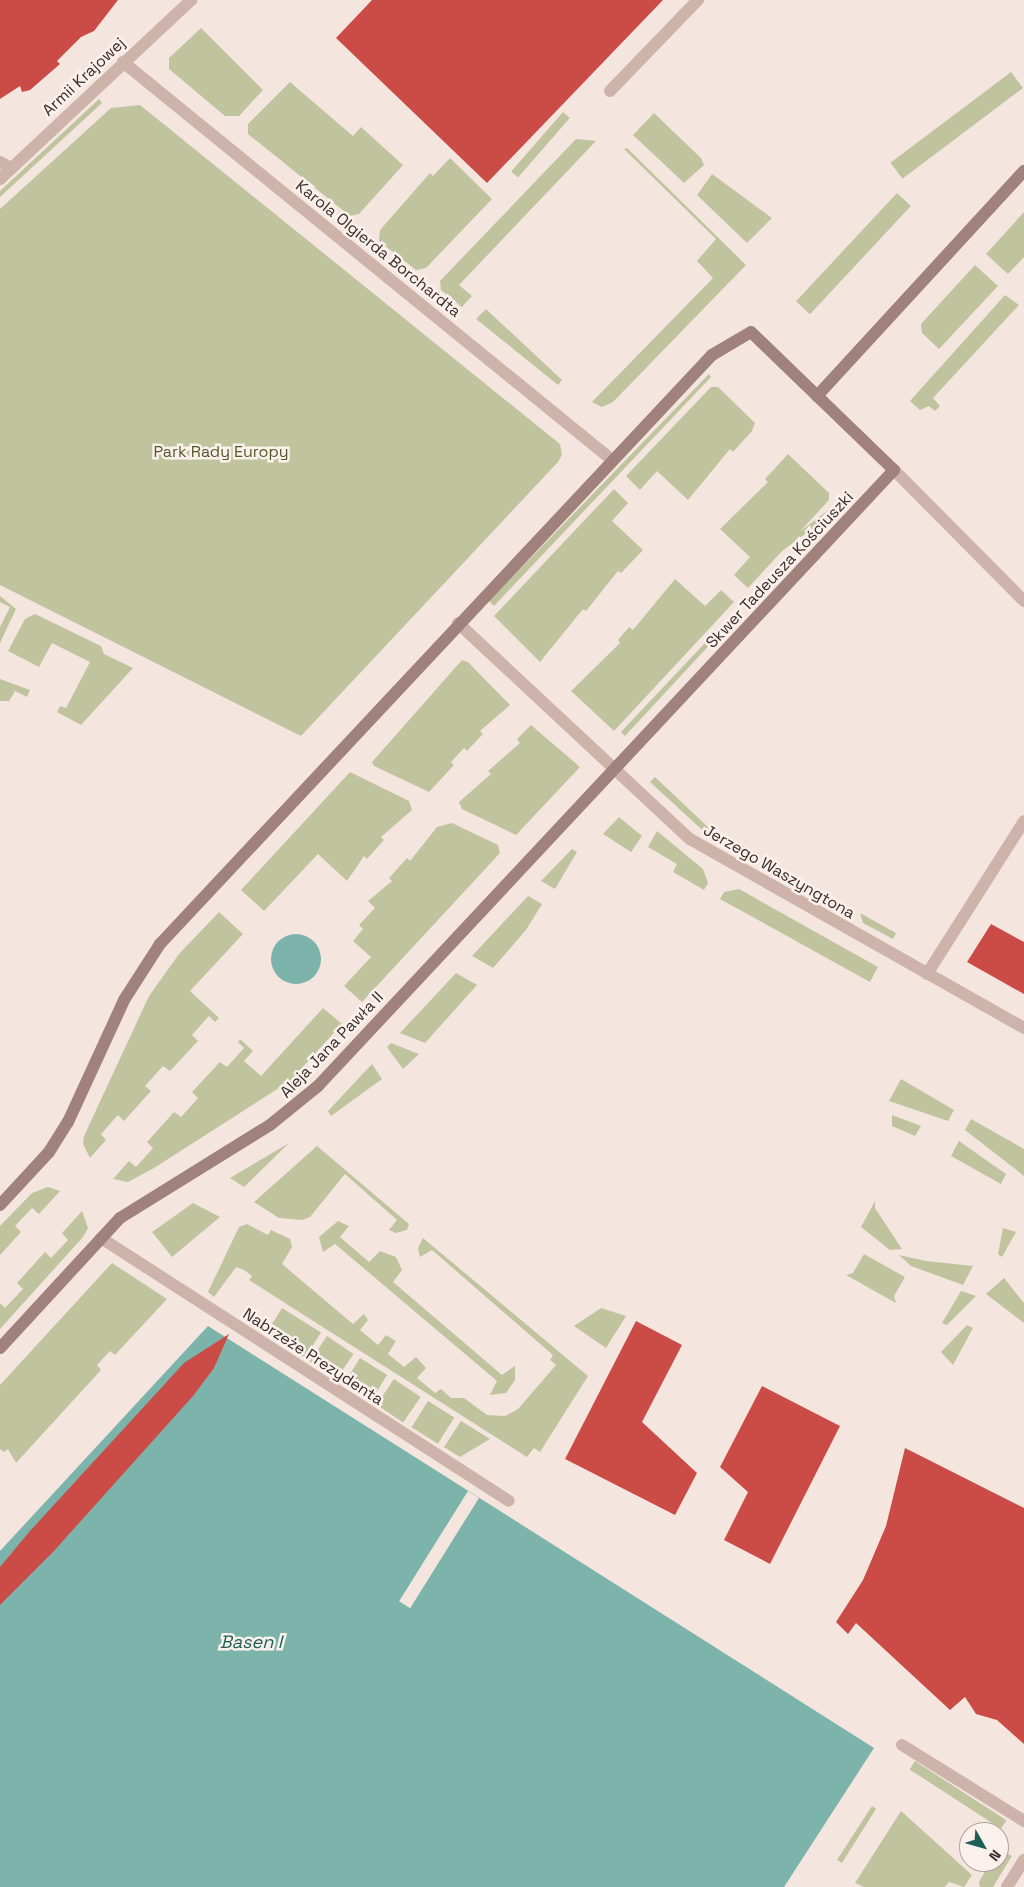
<!DOCTYPE html>
<html>
<head>
<meta charset="utf-8">
<style>
	body { margin:0 }
	#map { position:relative; width:1024px; height:1887px; overflow:hidden; background:#f4e6df; font-family:"Space Grotesk",sans-serif }
	div>[style] { position:absolute }
	.green>* { inset:0; background:#bfc49e; transform-origin:0 0 }
	.water>* { inset:0; background:#7cb3aa }
	.round { border-radius:50% }
	.pier>* { inset:0; background:#f4e6df; transform-origin:0 0 }
	.building>* { inset:0; background:#cb4c46 }
	.street>* { height:12px; margin:-6px; padding:0 6px; transform-origin:6px; border-radius:6px; background:#cdb3aa }
	.secondary>* { height:12px; margin:-6px; padding:0 6px; transform-origin:6px; border-radius:6px; background:#a1817b }
	span { translate:-50% -50%; white-space:nowrap; text-align:center; line-height:1.15; -webkit-text-stroke:5px #fbf1ec; paint-order:stroke }
	.street-label { font-size:16px; color:#3a2c2a }
	.park-label { font-size:16px; color:#525a2c }
	.water-label { font-size:18px; color:#1d5e56; font-style:italic }
	.north { position:absolute; left:959px; top:1822px; width:50px; height:50px; box-sizing:border-box; background:#fbf1ec; border:1px solid #aea29e; border-radius:50%; rotate:128deg; font-size:14px; font-weight:700; line-height:20px; text-align:center; color:#3a2c2a }
	.north::after { content:''; display:block; margin:auto; width:18px; height:22px; background:#1d5e56; clip-path:polygon(50% 0,100% 100%,50% 72%,0 100%) }
</style>
</head>
<body>
<div id="map">
	<div class="green">
		<i style="clip-path:polygon(201px 28px,263px 90px,239px 116px,225px 116px,169px 69px,169px 58px)"></i>
		<i style="left:1011px;top:72px;width:20px;height:151px;rotate:53deg"></i>
		<i style="clip-path:polygon(290px 82px,353px 136px,361px 127px,403px 165px,359px 214px,350px 216px,248px 134px,248px 124px)"></i>
		<i style="clip-path:polygon(99px 99px,102px 103px,0 197px,0 191px)"></i>
		<i style="clip-path:polygon(140px 105px,560px 444px,562px 455px,558px 462px,301px 736px,0 585px,0 209px,111px 108px)"></i>
		<i style="left:563px;top:112px;width:9px;height:79px;rotate:41deg"></i>
		<i style="clip-path:polygon(654px 113px,701px 158px,704px 165px,684px 183px,633px 135px)"></i>
		<i style="clip-path:polygon(576px 139px,596px 141px,459px 285px,472px 296px,462px 307px,441px 290px,440px 281px)"></i>
		<i style="clip-path:polygon(627px 148px,746px 265px,613px 402px,602px 407px,592px 402px,713px 278px,697px 261px,716px 239px,624px 149px)"></i>
		<i style="clip-path:polygon(450px 158px,492px 199px,426px 268px,416px 270px,379px 241px,380px 230px,430px 173px,433px 176px)"></i>
		<i style="clip-path:polygon(712px 174px,772px 218px,747px 243px,697px 195px)"></i>
		<i style="left:897px;top:193px;width:19px;height:148px;rotate:43deg"></i>
		<i style="clip-path:polygon(1024px 212px,1024px 257px,1008px 274px,986px 254px)"></i>
		<i style="clip-path:polygon(975px 265px,998px 286px,939px 349px,922px 333px,921px 324px)"></i>
		<i style="clip-path:polygon(1005px 295px,1019px 305px,933px 398px,940px 406px,935px 411px,929px 406px,920px 410px,910px 401px)"></i>
		<i style="clip-path:polygon(486px 309px,562px 380px,558px 385px,476px 319px)"></i>
		<i style="clip-path:polygon(709px 374px,711px 377px,494px 606px,489px 601px)"></i>
		<i style="clip-path:polygon(711px 387px,718px 387px,755px 423px,752px 431px,733px 452px,730px 449px,688px 500px,657px 471px,640px 490px,626px 476px)"></i>
		<i style="clip-path:polygon(788px 454px,829px 493px,829px 500px,748px 588px,734px 575px,750px 557px,720px 529px,768px 482px,765px 479px)"></i>
		<i style="clip-path:polygon(614px 489px,628px 503px,612px 521px,643px 550px,621px 573px,618px 571px,586px 611px,583px 609px,540px 662px,494px 616px)"></i>
		<i style="left:835px;top:505px;width:5px;height:120px;rotate:53deg"></i>
		<i style="clip-path:polygon(675px 579px,705px 606px,721px 590px,734px 602px,614px 731px,571px 691px,620px 643px,618px 640px,629px 627px,633px 630px)"></i>
		<i style="clip-path:polygon(0 596px,16px 609px,0 643px,0 627px,10px 607px,0 602px)"></i>
		<i style="clip-path:polygon(735px 611px,741px 611px,625px 736px,621px 732px)"></i>
		<i style="clip-path:polygon(35px 614px,101px 646px,104px 654px,133px 668px,81px 725px,57px 712px,60px 706px,66px 708px,90px 662px,52px 643px,39px 667px,8px 651px,25px 619px)"></i>
		<i style="clip-path:polygon(462px 660px,468px 662px,510px 705px,480px 731px,483px 734px,467px 751px,464px 748px,451px 762px,454px 765px,429px 792px,374px 766px,372px 762px)"></i>
		<i style="clip-path:polygon(0 679px,30px 690px,27px 697px,15px 691px,9px 701px,0 701px)"></i>
		<i style="clip-path:polygon(531px 725px,580px 767px,516px 835px,462px 809px,459px 802px,491px 774px,488px 771px,520px 743px,517px 739px)"></i>
		<i style="clip-path:polygon(350px 772px,409px 801px,412px 810px,381px 837px,384px 840px,367px 859px,364px 856px,347px 881px,318px 854px,264px 911px,241px 890px)"></i>
		<i style="clip-path:polygon(655px 777px,710px 829px,759px 854px,757px 858px,749px 859px,711px 838px,650px 782px)"></i>
		<i style="clip-path:polygon(619px 817px,642px 836px,631px 852px,603px 834px)"></i>
		<i style="clip-path:polygon(452px 823px,498px 845px,500px 853px,362px 1002px,344px 986px,371px 957px,353px 941px,363px 929px,359px 925px,375px 908px,368px 901px,392px 881px,389px 878px,407px 858px,410px 861px,437px 827px)"></i>
		<i style="clip-path:polygon(657px 831px,703px 869px,708px 883px,704px 890px,673px 872px,677px 864px,648px 847px)"></i>
		<i style="clip-path:polygon(572px 849px,577px 852px,555px 889px,541px 881px)"></i>
		<i style="clip-path:polygon(739px 889px,878px 967px,870px 982px,720px 899px,724px 892px)"></i>
		<i style="clip-path:polygon(528px 896px,542px 904px,526px 930px,493px 968px,472px 956px)"></i>
		<i style="clip-path:polygon(219px 912px,243px 934px,190px 991px,219px 1018px,215px 1022px,209px 1016px,192px 1035px,198px 1041px,170px 1071px,163px 1066px,145px 1086px,151px 1091px,124px 1121px,118px 1115px,101px 1134px,106px 1140px,90px 1158px,83px 1144px,84px 1136px,149px 996px,179px 954px)"></i>
		<i style="clip-path:polygon(860px 913px,896px 933px,893px 939px,863px 923px)"></i>
		<i style="clip-path:polygon(456px 973px,477px 985px,425px 1043px,400px 1033px)"></i>
		<i style="clip-path:polygon(323px 1008px,342px 1024px,290px 1081px,154px 1168px,128px 1182px,113px 1179px,129px 1161px,136px 1167px,153px 1148px,147px 1142px,174px 1112px,181px 1117px,198px 1098px,192px 1092px,220px 1062px,227px 1067px,244px 1048px,238px 1042px,240px 1039px,253px 1051px,244px 1061px,261px 1076px)"></i>
		<i style="clip-path:polygon(391px 1043px,419px 1054px,403px 1069px,387px 1047px)"></i>
		<i style="clip-path:polygon(372px 1064px,382px 1079px,331px 1116px,328px 1111px)"></i>
		<i style="clip-path:polygon(901px 1079px,954px 1110px,948px 1121px,889px 1101px)"></i>
		<i style="clip-path:polygon(892px 1115px,921px 1126px,915px 1136px,892px 1126px)"></i>
		<i style="clip-path:polygon(971px 1119px,1024px 1149px,1024px 1176px,965px 1130px)"></i>
		<i style="clip-path:polygon(959px 1141px,1006px 1174px,1001px 1184px,951px 1156px)"></i>
		<i style="clip-path:polygon(289px 1143px,244px 1187px,230px 1178px)"></i>
		<i style="clip-path:polygon(317px 1146px,409px 1224px,407px 1230px,396px 1233px,389px 1230px,397px 1220px,345px 1174px,310px 1217px,302px 1220px,279px 1218px,254px 1202px)"></i>
		<i style="clip-path:polygon(48px 1187px,60px 1191px,39px 1214px,32px 1208px,15px 1226px,21px 1232px,0 1255px,0 1226px,32px 1193px)"></i>
		<i style="clip-path:polygon(875px 1201px,875px 1208px,902px 1249px,890px 1250px,861px 1227px)"></i>
		<i style="clip-path:polygon(193px 1203px,220px 1217px,172px 1257px,152px 1232px)"></i>
		<i style="clip-path:polygon(82px 1211px,88px 1228px,83px 1237px,0 1329px,0 1303px,5px 1308px,23px 1289px,17px 1283px,45px 1252px,51px 1258px,68px 1240px,62px 1233px)"></i>
		<i style="clip-path:polygon(338px 1221px,349px 1226px,340px 1237px,369px 1262px,380px 1251px,396px 1257px,402px 1270px,393px 1282px,502px 1375px,515px 1366px,515px 1380px,506px 1393px,490px 1395px,497px 1381px,335px 1244px,323px 1252px,319px 1237px)"></i>
		<i style="clip-path:polygon(247px 1224px,268px 1235px,271px 1230px,290px 1239px,292px 1247px,282px 1264px,353px 1324px,364px 1314px,368px 1320px,360px 1330px,378px 1345px,386px 1335px,396px 1341px,388px 1354px,404px 1367px,416px 1357px,426px 1368px,417px 1378px,435px 1393px,441px 1389px,451px 1398px,464px 1398px,487px 1415px,505px 1416px,518px 1409px,556px 1365px,550px 1360px,553px 1355px,432px 1250px,420px 1257px,418px 1248px,423px 1238px,588px 1376px,540px 1452px,534px 1448px,527px 1457px,249px 1280px,252px 1276px,244px 1270px,236px 1267px,214px 1297px,208px 1292px,239px 1227px)"></i>
		<i style="clip-path:polygon(1003px 1228px,1016px 1232px,1002px 1257px,998px 1254px)"></i>
		<i style="clip-path:polygon(864px 1254px,905px 1277px,894px 1296px,896px 1303px,846px 1275px,853px 1273px)"></i>
		<i style="clip-path:polygon(899px 1255px,926px 1261px,973px 1266px,963px 1285px,911px 1266px)"></i>
		<i style="clip-path:polygon(112px 1263px,167px 1299px,115px 1355px,110px 1351px,97px 1365px,101px 1370px,16px 1463px,8px 1449px,4px 1452px,0 1449px,0 1385px)"></i>
		<i style="clip-path:polygon(1004px 1278px,1024px 1303px,1024px 1323px,986px 1294px)"></i>
		<i style="clip-path:polygon(961px 1291px,976px 1296px,947px 1325px,942px 1323px)"></i>
		<i style="left:282px;top:1308px;width:46px;height:30px;rotate:32deg"></i>
		<i style="clip-path:polygon(601px 1308px,626px 1316px,606px 1348px,574px 1326px)"></i>
		<i style="clip-path:polygon(967px 1325px,973px 1328px,953px 1365px,941px 1352px)"></i>
		<i style="left:327px;top:1336px;width:32px;height:31px;rotate:34deg"></i>
		<i style="left:360px;top:1358px;width:32px;height:30px;rotate:32deg"></i>
		<i style="left:394px;top:1379px;width:32px;height:31px;rotate:34deg"></i>
		<i style="left:428px;top:1401px;width:31px;height:31px;rotate:32deg"></i>
		<i style="clip-path:polygon(461px 1421px,490px 1439px,460px 1457px,444px 1447px)"></i>
		<i style="left:915px;top:1761px;width:109px;height:10px;rotate:33deg"></i>
		<i style="clip-path:polygon(872px 1806px,876px 1809px,842px 1863px,837px 1860px)"></i>
		<i style="clip-path:polygon(901px 1811px,972px 1875px,964px 1887px,949px 1882px,945px 1887px,864px 1887px,855px 1883px)"></i>
		<i style="clip-path:polygon(1004px 1852px,1012px 1856px,993px 1887px,980px 1887px,979px 1882px,990px 1863px,999px 1862px,999px 1853px)"></i>
	</div>
	<div class="water">
		<i class="round" style="left:271px;top:934px;width:50px;height:50px"></i>
		<i style="clip-path:polygon(208px 1326px,874px 1748px,784px 1887px,0 1887px,0 1551px)"></i>
	</div>
	<div class="pier">
		<i style="left:468px;top:1491px;width:13px;height:130px;rotate:32deg"></i>
	</div>
	<div class="building">
		<i style="clip-path:polygon(0 0,118px 0,94px 31px,81px 37px,57px 61px,60px 64px,30px 90px,22px 92px,20px 86px,0 99px)"></i>
		<i style="clip-path:polygon(372px 0,663px 0,487px 183px,336px 38px)"></i>
		<i style="clip-path:polygon(991px 924px,1024px 942px,1024px 994px,967px 962px)"></i>
		<i style="clip-path:polygon(636px 1321px,682px 1345px,642px 1422px,697px 1473px,675px 1515px,565px 1459px)"></i>
		<i style="clip-path:polygon(229px 1334px,214px 1368px,193px 1396px,53px 1552px,0 1605px,0 1567px,30px 1531px,184px 1363px)"></i>
		<i style="clip-path:polygon(762px 1386px,840px 1426px,770px 1564px,724px 1540px,748px 1492px,720px 1467px)"></i>
		<i style="clip-path:polygon(905px 1448px,1024px 1508px,1024px 1744px,997px 1720px,976px 1714px,965px 1697px,950px 1710px,856px 1623px,848px 1634px,836px 1622px,863px 1580px,886px 1526px)"></i>
	</div>
	<div class="street">
		<i style="left:123px;top:62px;width:630px;rotate:39.14deg"></i>
		<i style="left:610px;top:91px;width:127px;rotate:-46deg"></i>
		<i style="left:0;top:162px;width:13px;rotate:29deg"></i>
		<i style="left:0;top:179px;width:262px;rotate:-43.1deg"></i>
		<i style="left:894px;top:470px;width:185px;rotate:45.2deg"></i>
		<i style="left:458px;top:623px;width:317px;rotate:43deg"></i>
		<i style="left:690px;top:839px;width:384px;rotate:29.5deg"></i>
		<i style="left:927px;top:974px;width:181px;rotate:-57.6deg"></i>
		<i style="left:101px;top:1238px;width:485px;rotate:32.8deg"></i>
		<i style="left:902px;top:1745px;width:144px;rotate:31.9deg"></i>
		<i style="left:1007px;top:1887px;width:32px;rotate:-58deg"></i>
	</div>
	<div class="secondary">
		<i style="left:817px;top:396px;width:306px;rotate:-47.4deg"></i>
		<i style="left:0;top:1205px;width:72px;rotate:-47.2deg"></i>
		<i style="left:49px;top:1152px;width:36px;rotate:-58deg"></i>
		<i style="left:68px;top:1122px;width:134px;rotate:-65.3deg"></i>
		<i style="left:124px;top:1000px;width:67px;rotate:-57.3deg"></i>
		<i style="left:160px;top:944px;width:807px;rotate:-46.86deg"></i>
		<i style="left:712px;top:355px;width:45px;rotate:-30.5deg"></i>
		<i style="left:751px;top:332px;width:199px;rotate:44deg"></i>
		<i style="left:894px;top:470px;width:843px;rotate:133.08deg"></i>
		<i style="left:318px;top:1086px;width:62px;rotate:140.9deg"></i>
		<i style="left:270px;top:1125px;width:176px;rotate:148.2deg"></i>
		<i style="left:120px;top:1218px;width:177px;rotate:132.7deg"></i>
	</div>
	<div class="street-label">
		<span style="left:84px;top:77px;rotate:-43deg">Armii Krajowej</span>
		<span style="left:378px;top:249px;rotate:39deg">Karola Olgierda Borchardta</span>
		<span style="left:780px;top:570px;rotate:-47deg">Skwer Tadeusza Kościuszki</span>
		<span style="left:779px;top:872px;rotate:30deg">Jerzego Waszyngtona</span>
		<span style="left:332px;top:1045px;rotate:-46deg">Aleja Jana Pawła II</span>
		<span style="left:313px;top:1357px;rotate:33deg">Nabrzeże Prezydenta</span>
	</div>
	<div class="park-label">
		<span style="left:221px;top:452px">Park Rady Europy</span>
	</div>
	<div class="water-label">
		<span style="left:251px;top:1642px">Basen I</span>
	</div>
	<div class="north">N</div>
</div>
</body>
</html>
